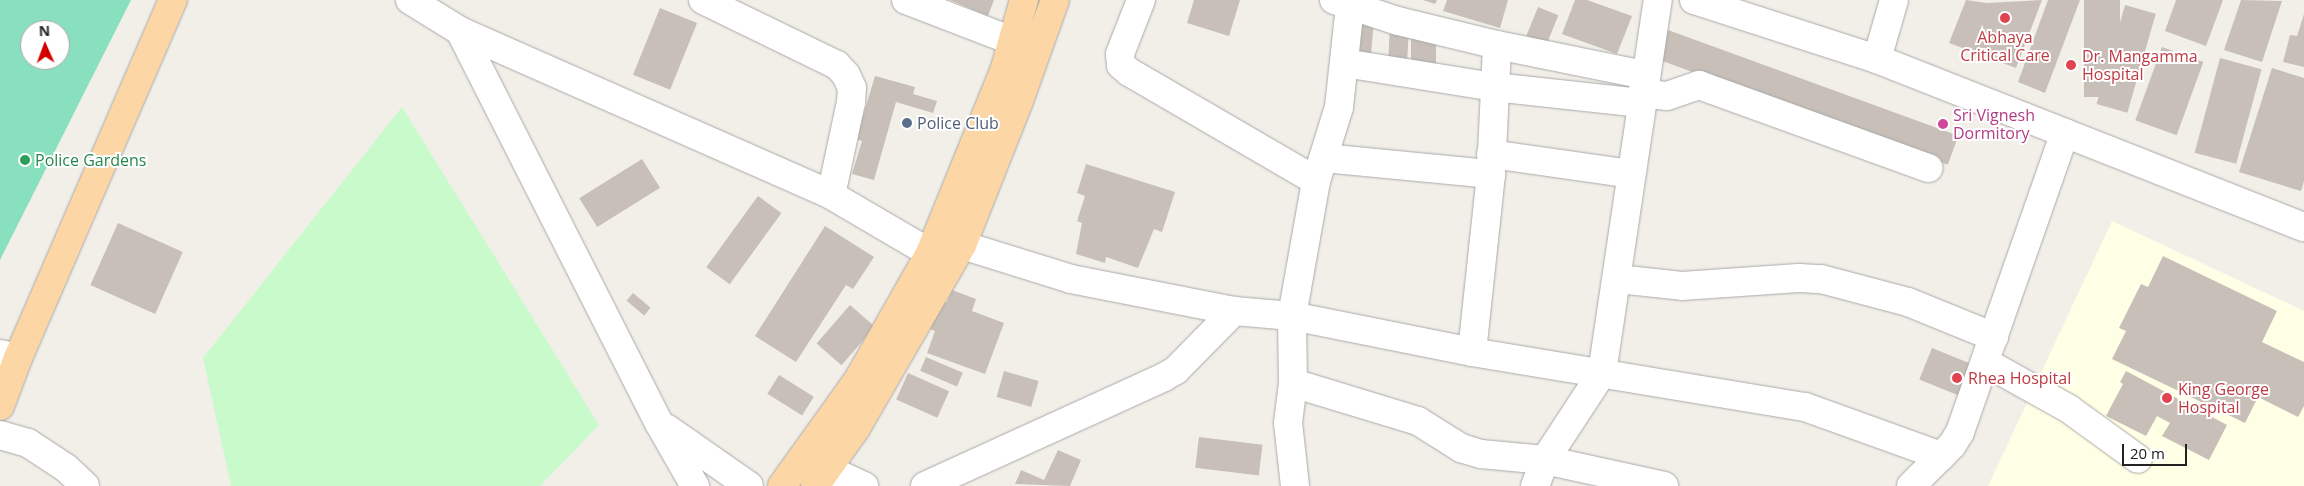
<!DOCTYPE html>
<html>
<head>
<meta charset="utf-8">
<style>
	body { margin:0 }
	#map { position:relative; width:2304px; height:486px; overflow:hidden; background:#f2efe9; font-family:"Open Sans",sans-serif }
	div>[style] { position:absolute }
	.education>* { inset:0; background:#ffffe5 }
	.park>* { inset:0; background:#c8facc }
	.pitch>* { inset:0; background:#88e0be }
	.building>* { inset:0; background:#c7bfb8; transform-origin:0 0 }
	.roads { filter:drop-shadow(0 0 1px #a9a9a9) drop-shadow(0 0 1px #a9a9a9) }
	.minor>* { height:28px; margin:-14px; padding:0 14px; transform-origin:14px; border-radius:14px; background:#fff }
	.major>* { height:28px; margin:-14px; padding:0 14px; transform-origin:14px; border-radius:14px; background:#fcd6a4 }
	.dots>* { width:14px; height:14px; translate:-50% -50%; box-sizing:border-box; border:2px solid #fff; border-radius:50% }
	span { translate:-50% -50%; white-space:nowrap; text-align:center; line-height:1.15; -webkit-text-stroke:4px #fff; paint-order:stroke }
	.health-label { font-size:16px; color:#be3a42 }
	.left { translate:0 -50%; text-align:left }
	.hotel-label { font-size:16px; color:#b23c85 }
	.service-label { font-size:16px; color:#4e5e75 }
	.leisure-label { font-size:16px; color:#27864d }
	.north { position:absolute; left:20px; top:20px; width:50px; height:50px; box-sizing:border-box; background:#fff; border:1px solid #a7a7a7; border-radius:50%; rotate:358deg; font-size:14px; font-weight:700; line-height:20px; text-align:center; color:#222 }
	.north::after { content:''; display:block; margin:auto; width:18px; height:22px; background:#d40000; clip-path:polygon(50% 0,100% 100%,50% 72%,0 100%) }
	.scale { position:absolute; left:2122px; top:444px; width:65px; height:22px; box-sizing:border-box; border:2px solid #222; border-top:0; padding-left:6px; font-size:15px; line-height:18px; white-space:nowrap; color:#222; -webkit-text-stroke:4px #fff; paint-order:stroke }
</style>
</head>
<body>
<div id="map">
	<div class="education">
		<i style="clip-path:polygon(2112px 221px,2304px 311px,2304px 486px,1988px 486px)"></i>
	</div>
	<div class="park">
		<i style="clip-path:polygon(402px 107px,599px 425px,540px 486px,231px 486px,203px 358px)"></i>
	</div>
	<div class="pitch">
		<i style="clip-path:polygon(evenodd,0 0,131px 0,0 260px,0 0,30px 30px,60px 30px,60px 60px,30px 60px,30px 30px)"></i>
	</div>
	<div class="building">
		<i style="clip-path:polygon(950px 0,994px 0,988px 16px)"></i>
		<i style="clip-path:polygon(1194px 0,1240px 0,1229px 36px,1187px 23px)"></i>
		<i style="clip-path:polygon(1423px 0,1437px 0,1435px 4px)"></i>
		<i style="clip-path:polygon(1447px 0,1508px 0,1500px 28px,1443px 11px)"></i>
		<i style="clip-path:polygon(1575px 0,1587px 0,1632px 16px,1617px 54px,1562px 34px)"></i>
		<i style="clip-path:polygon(1966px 0,1987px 3px,2042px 0,2016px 68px,1949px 43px)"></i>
		<i style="clip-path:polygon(2048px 0,2080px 0,2045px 93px,2018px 82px)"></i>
		<i style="left:2084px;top:0;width:36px;height:97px"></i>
		<i style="clip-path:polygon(2176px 0,2223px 0,2206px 46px,2165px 31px)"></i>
		<i style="clip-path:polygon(2241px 0,2282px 1px,2262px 62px,2224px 50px)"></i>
		<i style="left:2125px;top:5px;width:32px;height:103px;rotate:16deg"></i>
		<i style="left:1538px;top:7px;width:22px;height:31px;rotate:22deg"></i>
		<i style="left:660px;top:8px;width:40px;height:72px;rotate:22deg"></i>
		<i style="clip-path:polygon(2304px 14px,2304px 67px,2283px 62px,2290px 35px,2297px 36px)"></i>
		<i style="left:1353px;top:19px;width:21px;height:41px;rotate:5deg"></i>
		<i style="left:1390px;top:26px;width:19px;height:38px;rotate:3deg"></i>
		<i style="left:1668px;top:30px;width:309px;height:31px;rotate:20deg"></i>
		<i style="left:1411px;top:32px;width:25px;height:38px"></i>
		<i style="left:2162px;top:47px;width:44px;height:78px;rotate:20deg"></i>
		<i style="left:2220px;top:58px;width:43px;height:98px;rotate:15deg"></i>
		<i style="clip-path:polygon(2272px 68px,2304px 78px,2304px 181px,2301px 191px,2239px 172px)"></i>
		<i style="clip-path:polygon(875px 76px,915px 87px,913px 94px,937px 101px,933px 113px,896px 102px,874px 180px,852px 174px,862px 141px,856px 139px)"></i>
		<i style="left:642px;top:159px;width:34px;height:74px;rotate:58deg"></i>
		<i style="clip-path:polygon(1086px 164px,1175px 192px,1162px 232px,1154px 229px,1138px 268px,1106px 257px,1105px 263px,1076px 254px,1082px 223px,1077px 221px,1085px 196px,1077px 193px)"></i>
		<i style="left:758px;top:196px;width:29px;height:88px;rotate:36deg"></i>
		<i style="left:118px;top:223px;width:71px;height:68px;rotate:24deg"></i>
		<i style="clip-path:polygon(825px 226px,874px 257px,853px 289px,846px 285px,796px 362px,755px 336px)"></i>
		<i style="clip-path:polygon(2163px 256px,2277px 311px,2262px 342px,2304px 362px,2304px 406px,2298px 417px,2258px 397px,2245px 423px,2112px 359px,2126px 331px,2119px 328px,2141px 284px,2148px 287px)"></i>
		<i style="clip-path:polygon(952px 290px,976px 299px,972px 311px,1004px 323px,985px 374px,927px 353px,935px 331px,930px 329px,941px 300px,947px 303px)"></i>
		<i style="left:633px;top:293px;width:23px;height:10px;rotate:40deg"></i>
		<i style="left:850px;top:305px;width:33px;height:51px;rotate:41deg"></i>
		<i style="left:1932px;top:348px;width:46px;height:34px;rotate:22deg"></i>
		<i style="left:926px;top:357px;width:40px;height:15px;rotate:23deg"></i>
		<i style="left:1004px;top:371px;width:36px;height:27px;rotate:16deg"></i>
		<i style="clip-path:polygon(2126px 371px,2227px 425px,2209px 460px,2162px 436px,2170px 423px,2157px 416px,2146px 436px,2106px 416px,2123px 384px,2120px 382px)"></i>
		<i style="left:908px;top:373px;width:45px;height:29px;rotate:24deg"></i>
		<i style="left:779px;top:375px;width:41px;height:22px;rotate:32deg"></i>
		<i style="left:1199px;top:437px;width:64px;height:31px;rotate:7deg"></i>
		<i style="clip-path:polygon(1058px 450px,1081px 460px,1070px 486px,1015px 484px,1021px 470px,1044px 480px)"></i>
	</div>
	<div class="roads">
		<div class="minor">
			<i style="left:410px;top:0;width:59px;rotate:31.8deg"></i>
			<i style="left:460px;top:31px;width:406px;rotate:23.8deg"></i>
			<i style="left:831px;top:195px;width:115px;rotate:30.4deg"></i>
			<i style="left:703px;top:0;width:149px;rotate:25.9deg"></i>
			<i style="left:837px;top:65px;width:13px;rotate:48deg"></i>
			<i style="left:846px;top:75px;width:14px;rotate:65deg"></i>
			<i style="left:852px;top:88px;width:14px;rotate:94deg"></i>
			<i style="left:851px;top:102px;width:95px;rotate:102.1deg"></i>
			<i style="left:906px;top:0;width:115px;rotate:21deg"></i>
			<i style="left:1141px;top:0;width:58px;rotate:111.3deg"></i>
			<i style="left:1120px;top:54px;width:11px;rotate:85deg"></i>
			<i style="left:1121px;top:65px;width:11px;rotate:41deg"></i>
			<i style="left:1129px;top:72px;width:216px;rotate:30.2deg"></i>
			<i style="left:1334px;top:0;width:67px;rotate:18.2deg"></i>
			<i style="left:1398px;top:21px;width:102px;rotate:13.6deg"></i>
			<i style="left:1497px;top:45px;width:150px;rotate:11.5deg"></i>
			<i style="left:1694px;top:0;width:192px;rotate:17.9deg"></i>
			<i style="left:1877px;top:59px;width:459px;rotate:21.5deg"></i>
			<i style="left:460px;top:31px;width:440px;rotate:63.1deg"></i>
			<i style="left:659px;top:423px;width:73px;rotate:60.3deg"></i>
			<i style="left:1877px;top:59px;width:61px;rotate:-73.9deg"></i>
			<i style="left:1344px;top:63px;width:152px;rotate:9.1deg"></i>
			<i style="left:1494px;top:87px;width:148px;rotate:6.2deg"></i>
			<i style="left:1642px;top:93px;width:25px;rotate:7deg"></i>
			<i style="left:1667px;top:96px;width:34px;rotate:-19deg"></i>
			<i style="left:1699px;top:85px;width:244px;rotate:19.9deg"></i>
			<i style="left:1491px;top:154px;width:142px;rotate:8.1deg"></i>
			<i style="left:1324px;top:158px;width:168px;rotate:5.5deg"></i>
			<i style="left:962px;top:245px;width:114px;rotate:17.3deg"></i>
			<i style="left:1071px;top:279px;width:166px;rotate:11.1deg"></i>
			<i style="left:1234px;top:311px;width:58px;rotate:4.9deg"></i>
			<i style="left:1292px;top:316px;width:184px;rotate:11.3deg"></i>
			<i style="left:1472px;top:352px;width:338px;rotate:9.4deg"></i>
			<i style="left:1805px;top:407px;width:145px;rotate:19.8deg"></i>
			<i style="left:1618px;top:279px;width:64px;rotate:6.2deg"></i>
			<i style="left:1682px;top:286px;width:117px;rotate:-3.9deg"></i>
			<i style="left:1799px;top:278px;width:22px;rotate:3deg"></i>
			<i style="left:1821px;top:279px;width:90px;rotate:14.8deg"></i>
			<i style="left:1908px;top:302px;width:93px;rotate:22.1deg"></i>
			<i style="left:1472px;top:352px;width:179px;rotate:-83.9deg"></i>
			<i style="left:1491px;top:174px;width:129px;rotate:-87.3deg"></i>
			<i style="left:0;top:354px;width:18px;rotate:13deg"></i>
			<i style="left:1985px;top:362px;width:96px;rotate:29.2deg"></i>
			<i style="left:2069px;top:409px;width:85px;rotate:35.9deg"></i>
			<i style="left:1293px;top:383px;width:131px;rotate:16.9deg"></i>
			<i style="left:1418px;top:421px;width:51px;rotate:32.1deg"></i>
			<i style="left:1461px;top:448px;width:21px;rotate:17deg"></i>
			<i style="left:1481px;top:454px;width:64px;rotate:5.4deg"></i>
			<i style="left:1545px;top:460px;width:122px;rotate:12.3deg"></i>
			<i style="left:666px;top:428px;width:101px;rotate:34.9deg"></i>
			<i style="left:0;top:435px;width:29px;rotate:16deg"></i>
			<i style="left:28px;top:443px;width:45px;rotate:33.3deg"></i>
			<i style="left:66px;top:468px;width:26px;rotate:43deg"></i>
			<i style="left:827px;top:469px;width:41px;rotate:24.7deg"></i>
			<i style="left:925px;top:486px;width:263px;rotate:-24.5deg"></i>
			<i style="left:1164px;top:377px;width:14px;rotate:-30deg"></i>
			<i style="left:1176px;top:370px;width:83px;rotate:-45.5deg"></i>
			<i style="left:1295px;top:486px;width:63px;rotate:-96.3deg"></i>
			<i style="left:1288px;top:423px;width:40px;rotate:-82.9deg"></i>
			<i style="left:1293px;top:383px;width:67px;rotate:-90.9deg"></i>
			<i style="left:1292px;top:316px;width:137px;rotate:-79.9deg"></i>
			<i style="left:1316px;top:181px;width:77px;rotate:-72.7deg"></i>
			<i style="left:1339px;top:107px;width:103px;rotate:-83.8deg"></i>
			<i style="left:1535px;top:486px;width:28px;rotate:-69deg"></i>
			<i style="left:1545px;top:460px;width:104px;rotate:-56.8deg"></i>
			<i style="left:1602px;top:373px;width:377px;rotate:-81.5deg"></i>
			<i style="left:1911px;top:486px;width:58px;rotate:-45deg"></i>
			<i style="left:1952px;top:445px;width:15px;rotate:-58deg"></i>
			<i style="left:1960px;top:432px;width:317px;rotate:-70.7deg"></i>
		</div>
		<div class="major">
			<i style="left:0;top:406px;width:51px;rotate:-69.4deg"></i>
			<i style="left:18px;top:358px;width:390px;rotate:-66.6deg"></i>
			<i style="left:782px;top:486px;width:130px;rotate:-54.4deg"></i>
			<i style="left:858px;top:380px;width:146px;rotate:-60.4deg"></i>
			<i style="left:930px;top:253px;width:200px;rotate:-67.9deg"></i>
			<i style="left:1005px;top:68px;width:71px;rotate:-74.4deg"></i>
			<i style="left:815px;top:486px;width:71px;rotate:-54.7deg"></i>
			<i style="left:856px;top:428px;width:211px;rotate:-59.9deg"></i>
			<i style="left:962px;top:245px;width:155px;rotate:-68.4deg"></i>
			<i style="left:1019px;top:101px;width:107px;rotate:-70.4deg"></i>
		</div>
	</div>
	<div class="dots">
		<i style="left:2005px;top:18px;background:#e0444e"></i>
		<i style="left:2071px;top:65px;background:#e0444e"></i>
		<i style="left:907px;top:123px;background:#5c6f8a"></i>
		<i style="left:1943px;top:124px;background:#d1479c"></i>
		<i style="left:25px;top:160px;background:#2e9e5b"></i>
		<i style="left:1957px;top:378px;background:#e0444e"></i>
		<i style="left:2167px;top:398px;background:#e0444e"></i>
	</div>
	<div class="health-label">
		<span style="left:2005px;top:46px">Abhaya<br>Critical Care</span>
		<span class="left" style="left:2082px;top:65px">Dr. Mangamma<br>Hospital</span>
		<span class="left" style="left:1968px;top:378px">Rhea Hospital</span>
		<span class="left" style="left:2178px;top:398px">King George<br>Hospital</span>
	</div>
	<div class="hotel-label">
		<span class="left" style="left:1953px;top:124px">Sri Vignesh<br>Dormitory</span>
	</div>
	<div class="service-label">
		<span class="left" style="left:917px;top:123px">Police Club</span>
	</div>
	<div class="leisure-label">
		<span class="left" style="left:35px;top:160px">Police Gardens</span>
	</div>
	<div class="north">N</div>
	<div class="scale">20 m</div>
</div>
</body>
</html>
